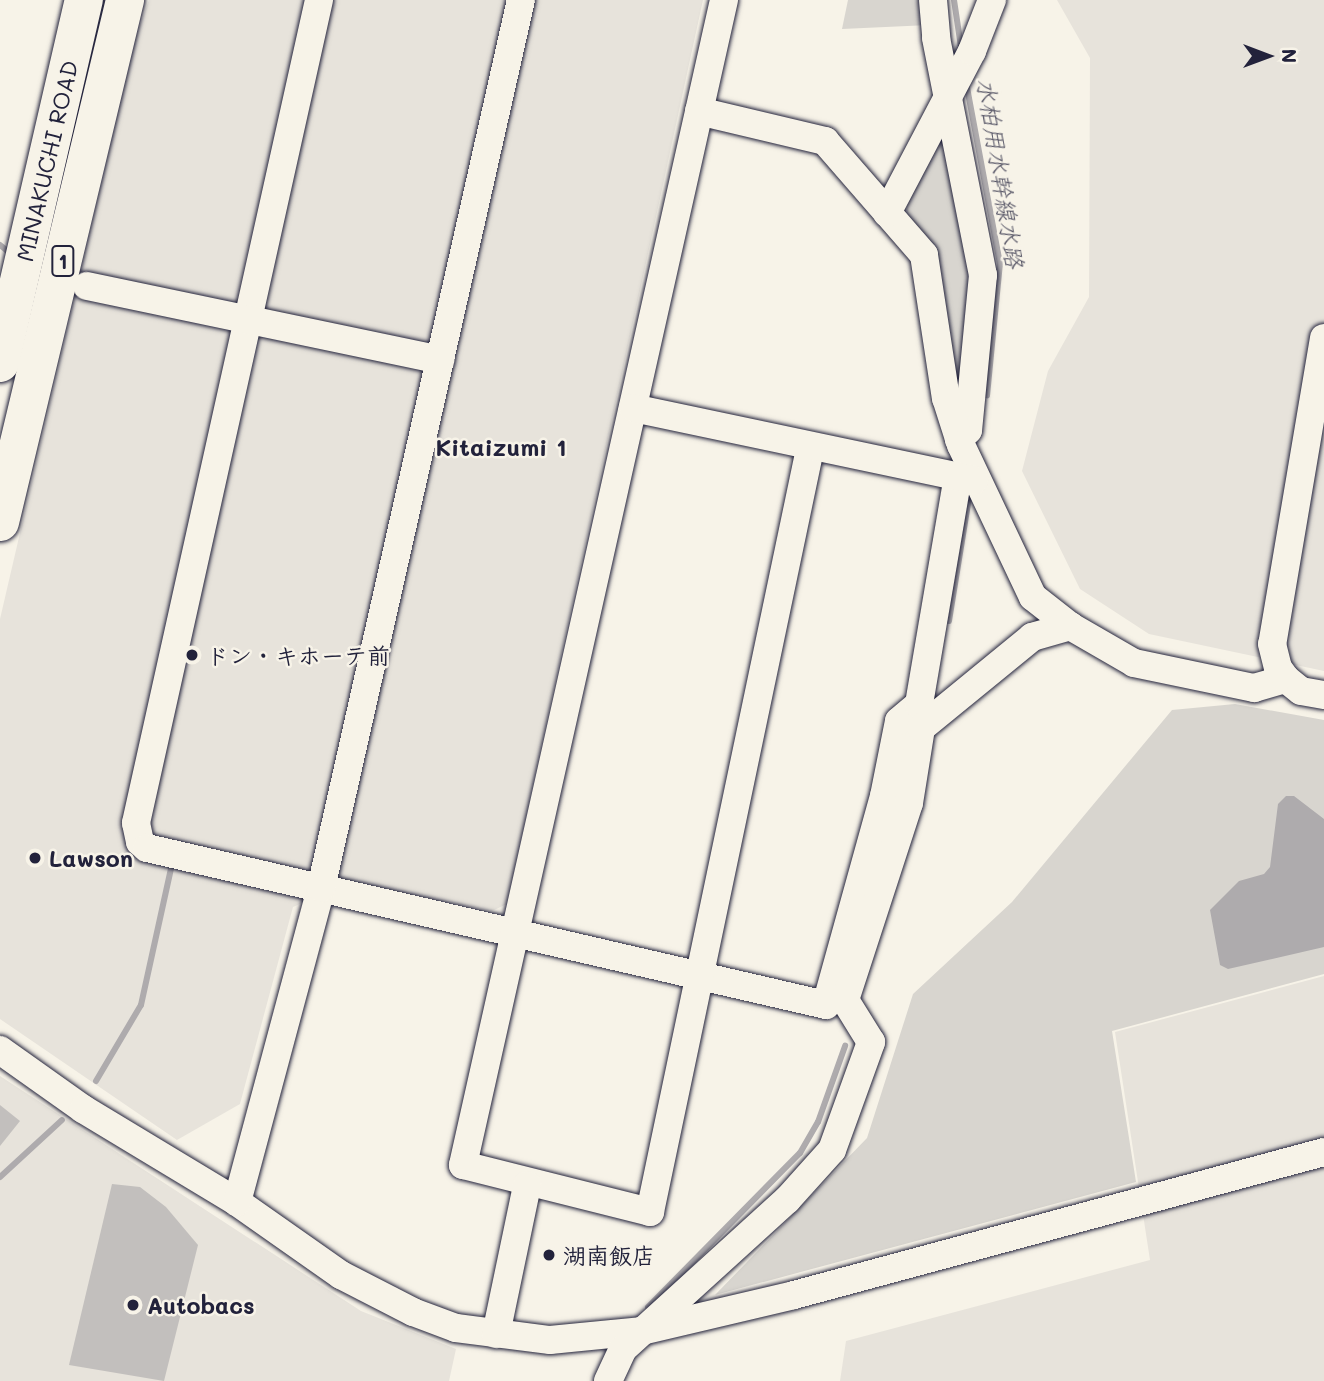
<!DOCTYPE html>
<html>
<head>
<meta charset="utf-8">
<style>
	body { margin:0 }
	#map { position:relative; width:1324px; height:1381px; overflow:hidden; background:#f7f3e8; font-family:Mali,"Klee One",sans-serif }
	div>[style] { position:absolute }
	.built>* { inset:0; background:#e7e3db }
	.green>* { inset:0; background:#d8d5cf }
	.water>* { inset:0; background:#aeabad }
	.stream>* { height:6px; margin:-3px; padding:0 3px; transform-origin:3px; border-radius:3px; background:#aeabad }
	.building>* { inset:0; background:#c2bfbd }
	.roads { filter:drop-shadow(0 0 2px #22223b) drop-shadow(0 0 2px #22223b) }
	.minor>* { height:28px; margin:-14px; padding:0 14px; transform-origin:14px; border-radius:14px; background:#f7f3e8 }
	.highway>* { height:38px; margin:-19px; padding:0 19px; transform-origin:19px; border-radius:19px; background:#f7f3e8 }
	.dots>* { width:19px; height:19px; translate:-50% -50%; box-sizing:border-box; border:4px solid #f7f3e8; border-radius:50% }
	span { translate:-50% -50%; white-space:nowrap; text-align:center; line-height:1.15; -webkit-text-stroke:5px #f7f3e8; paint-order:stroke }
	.shield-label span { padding:2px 5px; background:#f7f3e8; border:2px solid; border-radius:5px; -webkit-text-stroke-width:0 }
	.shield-label { font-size:21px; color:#22223b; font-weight:700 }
	.street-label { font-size:23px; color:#22223b }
	.poi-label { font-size:23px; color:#22223b; font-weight:700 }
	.left { translate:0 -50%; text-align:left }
	.water-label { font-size:24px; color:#535263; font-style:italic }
	.neighbourhood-label { font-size:24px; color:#22223b; font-weight:700 }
	.north { position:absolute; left:1233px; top:21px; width:70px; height:70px; -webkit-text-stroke:5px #f7f3e8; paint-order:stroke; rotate:90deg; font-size:19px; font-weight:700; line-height:28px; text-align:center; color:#22223b }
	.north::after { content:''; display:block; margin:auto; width:24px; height:32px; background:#22223b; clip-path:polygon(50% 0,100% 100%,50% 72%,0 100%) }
</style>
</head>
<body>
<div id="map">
	<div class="built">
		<i style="clip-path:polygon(149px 0,703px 0,507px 904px,492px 911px,349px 882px,293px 907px,240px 1104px,177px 1140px,0 1019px,0 619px,134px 42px)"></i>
		<i style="clip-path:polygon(1057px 0,1324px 0,1324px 671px,1149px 634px,1080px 589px,1022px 471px,1048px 371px,1089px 297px,1090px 58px)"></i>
		<i style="clip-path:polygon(1324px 976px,1324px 1381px,840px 1381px,846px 1341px,1150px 1260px,1115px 1032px)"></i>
		<i style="clip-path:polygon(0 1076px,361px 1311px,456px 1349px,449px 1381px,0 1381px)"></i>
	</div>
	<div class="green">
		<i style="clip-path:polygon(848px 0,926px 0,929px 25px,842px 29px)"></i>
		<i style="clip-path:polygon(948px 124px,977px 288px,964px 421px,908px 223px,906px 201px)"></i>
		<i style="clip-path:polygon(1235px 704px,1324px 720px,1324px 974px,1112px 1031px,1136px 1182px,715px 1295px,867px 1138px,913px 994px,1012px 902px,1172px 710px)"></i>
	</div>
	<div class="water">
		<i style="clip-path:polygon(1286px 796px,1294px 796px,1324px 819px,1324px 947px,1228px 969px,1220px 965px,1210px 910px,1239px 881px,1264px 874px,1270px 867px,1278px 804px)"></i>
	</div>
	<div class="stream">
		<i style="left:954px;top:0;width:48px;rotate:81.5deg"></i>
		<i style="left:966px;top:82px;width:184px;rotate:79.4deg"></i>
		<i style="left:1000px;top:263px;width:133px;rotate:95.6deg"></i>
		<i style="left:0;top:245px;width:14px;rotate:39deg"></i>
		<i style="left:949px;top:621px;width:125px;rotate:-80.8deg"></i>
		<i style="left:96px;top:1081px;width:88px;rotate:-59.4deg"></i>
		<i style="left:141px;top:1005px;width:139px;rotate:-77.6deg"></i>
		<i style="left:0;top:1177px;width:84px;rotate:-42.6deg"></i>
		<i style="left:648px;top:1307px;width:216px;rotate:-45.4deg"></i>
		<i style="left:800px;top:1153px;width:36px;rotate:-60deg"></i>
		<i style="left:818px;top:1122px;width:81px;rotate:-70.4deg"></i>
	</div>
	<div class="building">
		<i style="clip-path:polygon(0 1105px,20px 1121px,0 1146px)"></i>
		<i style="clip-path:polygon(112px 1184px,140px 1187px,166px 1207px,198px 1245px,164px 1381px,69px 1365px)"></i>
	</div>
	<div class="roads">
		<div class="minor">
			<i style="left:319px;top:0;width:843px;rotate:102.54deg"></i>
			<i style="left:136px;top:823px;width:19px;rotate:78deg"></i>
			<i style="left:140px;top:842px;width:9px;rotate:41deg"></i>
			<i style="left:147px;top:848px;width:697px;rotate:13.02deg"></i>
			<i style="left:826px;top:1005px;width:217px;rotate:-74.5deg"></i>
			<i style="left:884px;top:796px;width:76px;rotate:-78.7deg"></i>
			<i style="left:899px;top:721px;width:26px;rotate:-40deg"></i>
			<i style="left:919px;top:704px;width:230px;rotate:-80.3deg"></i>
			<i style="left:724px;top:0;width:1194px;rotate:102.63deg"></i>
			<i style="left:463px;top:1165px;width:193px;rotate:14.1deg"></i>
			<i style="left:650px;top:1212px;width:780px;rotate:-78.16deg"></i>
			<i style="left:933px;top:0;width:38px;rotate:85deg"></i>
			<i style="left:936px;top:38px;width:242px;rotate:78.8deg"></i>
			<i style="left:983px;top:275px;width:156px;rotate:95.5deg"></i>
			<i style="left:968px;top:430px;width:13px;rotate:135deg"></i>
			<i style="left:699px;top:111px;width:130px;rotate:13.4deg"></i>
			<i style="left:825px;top:141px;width:151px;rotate:49deg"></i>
			<i style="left:924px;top:255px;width:145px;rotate:81.3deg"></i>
			<i style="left:946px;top:398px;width:49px;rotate:72.3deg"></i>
			<i style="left:961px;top:445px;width:168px;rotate:64.7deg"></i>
			<i style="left:1033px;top:597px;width:47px;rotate:38.1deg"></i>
			<i style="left:1070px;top:626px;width:74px;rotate:30deg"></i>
			<i style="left:1134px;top:663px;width:123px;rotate:11.8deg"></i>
			<i style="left:1254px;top:688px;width:33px;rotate:-16deg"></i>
			<i style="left:887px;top:213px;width:183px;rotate:-62.3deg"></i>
			<i style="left:972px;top:51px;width:55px;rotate:-68.6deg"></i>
			<i style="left:87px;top:286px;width:361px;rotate:11.8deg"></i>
			<i style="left:1324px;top:338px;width:310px;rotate:99.6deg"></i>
			<i style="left:1272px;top:644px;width:25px;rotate:76deg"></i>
			<i style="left:1278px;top:668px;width:14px;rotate:54deg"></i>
			<i style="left:1286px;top:679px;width:19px;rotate:39deg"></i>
			<i style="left:1301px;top:691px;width:23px;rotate:10deg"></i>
			<i style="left:633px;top:408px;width:349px;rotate:11.9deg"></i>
			<i style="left:0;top:1050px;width:102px;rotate:35.4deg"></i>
			<i style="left:83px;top:1109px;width:180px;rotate:31.1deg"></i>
			<i style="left:237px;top:1202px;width:127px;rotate:35.1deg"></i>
			<i style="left:341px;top:1275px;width:81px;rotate:27.2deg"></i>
			<i style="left:413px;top:1312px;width:46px;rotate:20.4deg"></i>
			<i style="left:456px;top:1328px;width:95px;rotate:7.3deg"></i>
			<i style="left:550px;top:1340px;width:91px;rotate:-5.6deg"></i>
			<i style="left:641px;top:1331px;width:157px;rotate:-13.2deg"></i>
			<i style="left:794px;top:1295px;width:549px;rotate:-15.1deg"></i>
			<i style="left:237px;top:1202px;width:325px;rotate:-75deg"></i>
			<i style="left:321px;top:888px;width:910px;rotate:-77.31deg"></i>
			<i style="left:496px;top:1334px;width:152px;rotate:-78.2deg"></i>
			<i style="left:608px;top:1381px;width:35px;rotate:-65deg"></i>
			<i style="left:623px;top:1349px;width:222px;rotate:-42.3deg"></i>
			<i style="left:787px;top:1200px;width:67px;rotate:-48deg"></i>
			<i style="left:832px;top:1150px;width:115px;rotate:-70.1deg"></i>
			<i style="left:871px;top:1042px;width:49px;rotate:-121.8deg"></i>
			<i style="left:845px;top:1000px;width:207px;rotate:-72deg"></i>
			<i style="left:909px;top:803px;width:76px;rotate:-80.9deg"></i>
			<i style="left:921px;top:728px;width:144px;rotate:-39.3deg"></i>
			<i style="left:1032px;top:637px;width:40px;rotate:-16deg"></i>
		</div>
		<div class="highway">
			<i style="left:0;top:363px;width:373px;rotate:-77deg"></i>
			<i style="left:0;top:522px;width:537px;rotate:-76.53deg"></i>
		</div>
	</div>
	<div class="dots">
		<i style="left:192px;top:655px;background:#22223b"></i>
		<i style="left:35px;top:858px;background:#22223b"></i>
		<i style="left:549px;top:1255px;background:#22223b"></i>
		<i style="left:133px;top:1305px;background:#22223b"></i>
	</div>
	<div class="shield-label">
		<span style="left:63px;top:261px">1</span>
	</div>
	<div class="street-label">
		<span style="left:47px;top:161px;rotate:-77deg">MINAKUCHI ROAD</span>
	</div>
	<div class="poi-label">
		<span class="left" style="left:206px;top:655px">ドン・キホーテ前</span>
		<span class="left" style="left:49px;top:858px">Lawson</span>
		<span class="left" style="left:563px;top:1255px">湖南飯店</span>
		<span class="left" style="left:147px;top:1305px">Autobacs</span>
	</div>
	<div class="water-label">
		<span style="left:1001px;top:173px;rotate:81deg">水柏用水幹線水路</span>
	</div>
	<div class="neighbourhood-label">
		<span style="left:501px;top:447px">Kitaizumi 1</span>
	</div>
	<div class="north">N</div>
</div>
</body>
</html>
